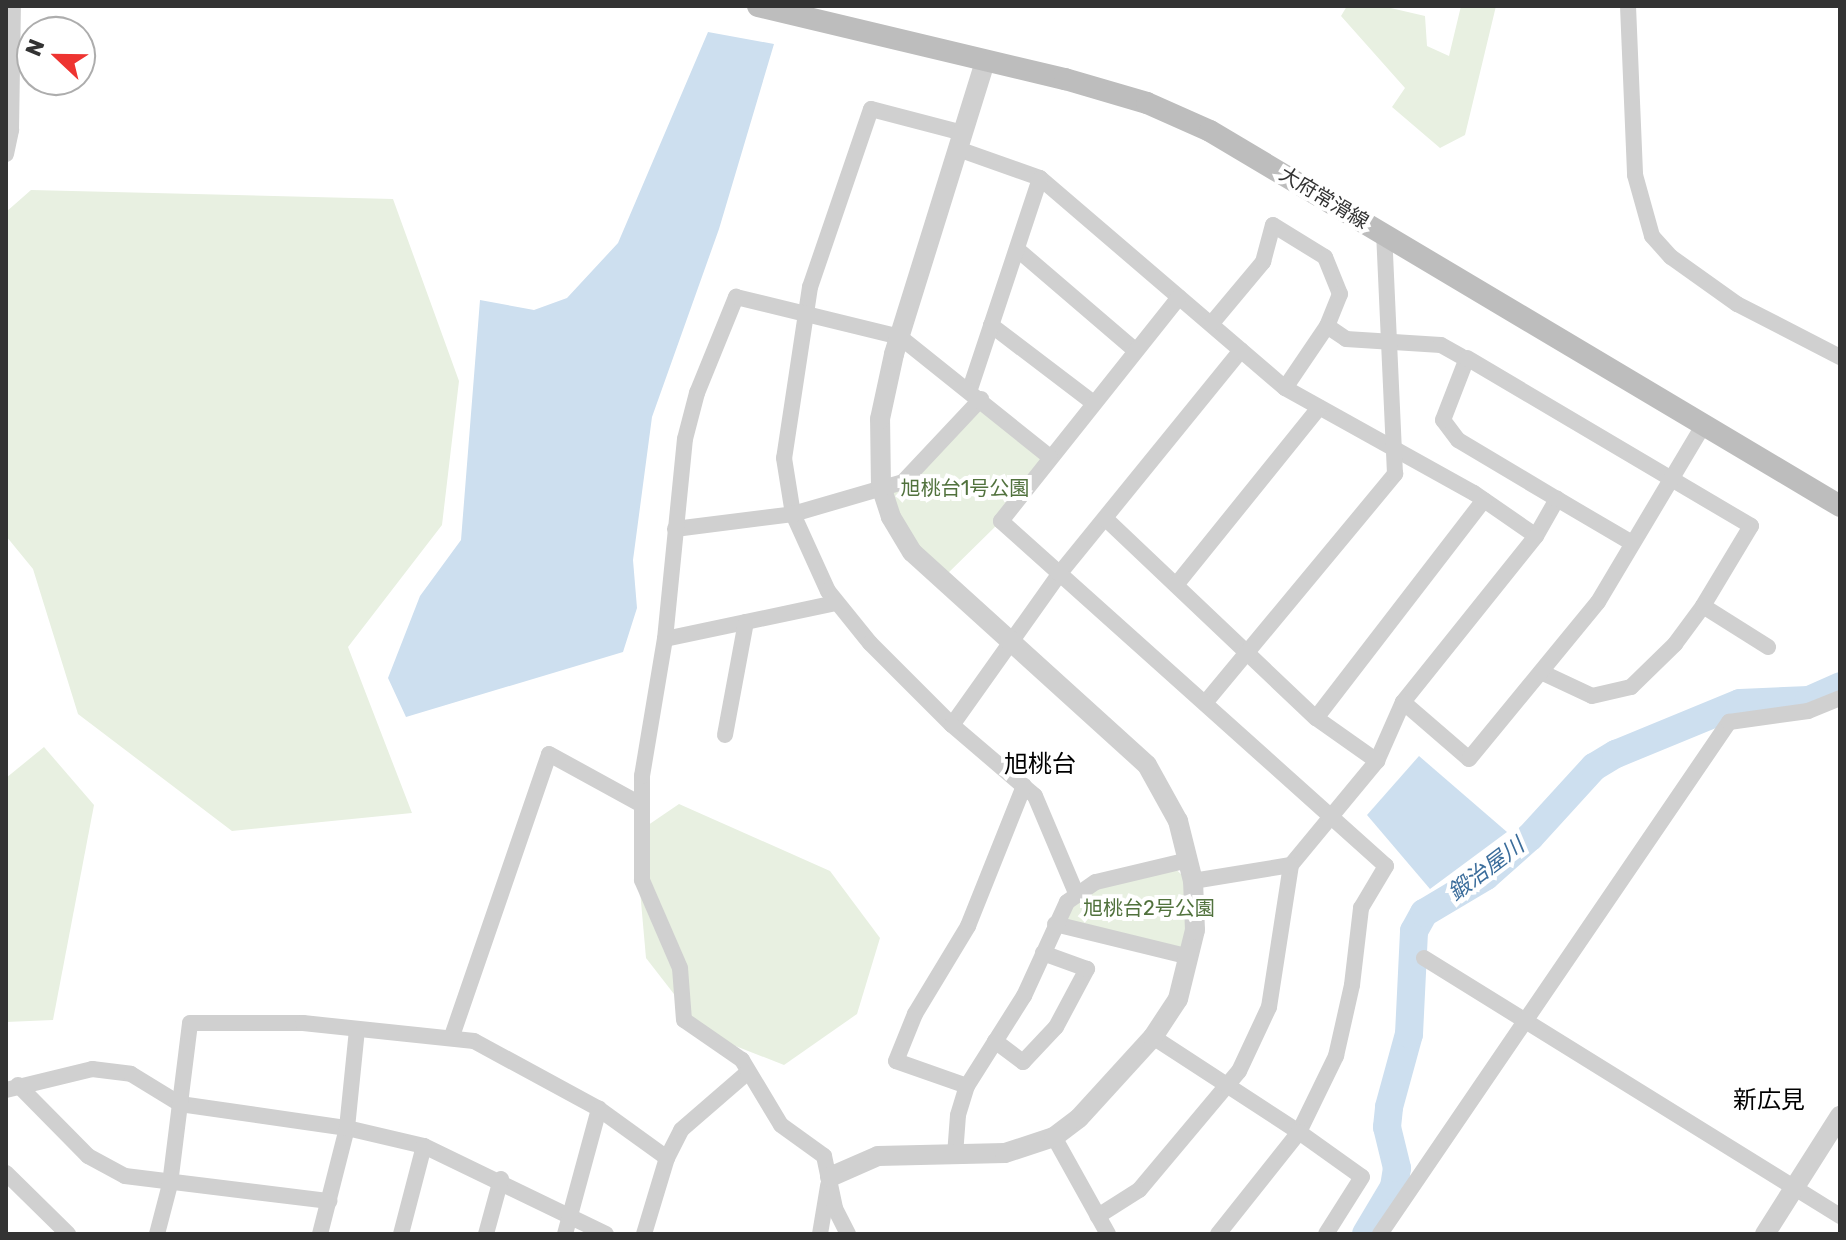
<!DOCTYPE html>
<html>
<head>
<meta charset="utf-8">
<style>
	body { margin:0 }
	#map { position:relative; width:1846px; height:1240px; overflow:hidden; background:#fff; font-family:Rubik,"Noto Sans JP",sans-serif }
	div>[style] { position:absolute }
	.green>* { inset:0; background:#e8f0e1 }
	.water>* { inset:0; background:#cddfef }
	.river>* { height:28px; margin:-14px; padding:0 14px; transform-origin:14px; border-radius:14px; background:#cddfef }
	.minor>* { height:16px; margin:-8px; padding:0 8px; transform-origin:8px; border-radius:8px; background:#d0d0d0 }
	.tertiary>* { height:20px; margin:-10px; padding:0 10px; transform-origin:10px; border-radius:10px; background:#d0d0d0 }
	.secondary>* { height:22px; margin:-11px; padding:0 11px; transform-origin:11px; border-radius:11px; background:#bdbdbd }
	span { translate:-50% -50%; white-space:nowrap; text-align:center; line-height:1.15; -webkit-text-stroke:8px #fff; paint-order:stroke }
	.street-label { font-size:20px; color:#333 }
	.park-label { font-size:20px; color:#51723d }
	.water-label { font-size:22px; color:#3b6d9b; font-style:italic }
	.quarter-label { font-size:24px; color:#000 }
	.frame { position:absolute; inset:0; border:8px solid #333; pointer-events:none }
	.north { position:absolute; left:16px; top:16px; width:80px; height:80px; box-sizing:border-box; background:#fff; border:2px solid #adadad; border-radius:50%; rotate:292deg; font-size:22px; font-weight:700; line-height:32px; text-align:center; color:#333 }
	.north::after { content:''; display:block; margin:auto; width:28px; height:36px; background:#ee3431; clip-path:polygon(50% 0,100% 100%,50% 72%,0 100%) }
</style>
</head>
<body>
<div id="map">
	<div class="green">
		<i style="clip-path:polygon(1347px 6px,1382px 6px,1425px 16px,1427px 46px,1449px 56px,1461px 6px,1496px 6px,1465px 135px,1440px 148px,1392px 107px,1405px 88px,1341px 16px)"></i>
		<i style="clip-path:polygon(31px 190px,393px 199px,459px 381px,442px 525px,348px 647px,412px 813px,232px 831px,78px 714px,33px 569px,6px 536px,6px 212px)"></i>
		<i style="clip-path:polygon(981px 399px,1050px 457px,1001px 521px,941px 580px,881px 487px,903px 482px)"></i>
		<i style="clip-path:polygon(44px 747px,94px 805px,53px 1020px,6px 1022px,6px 778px)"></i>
		<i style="clip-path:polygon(679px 804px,830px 871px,880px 938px,857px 1014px,784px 1065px,705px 1034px,646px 958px,635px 834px)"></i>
		<i style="clip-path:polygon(1169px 863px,1182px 875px,1195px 930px,1190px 957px,1055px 924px,1076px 893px)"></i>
	</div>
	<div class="water">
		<i style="clip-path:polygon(708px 32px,774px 44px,719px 229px,652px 417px,633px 560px,637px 608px,623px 652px,406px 717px,388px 678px,420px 596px,461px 540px,480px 300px,534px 310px,567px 298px,618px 243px)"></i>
		<i style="clip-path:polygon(1419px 756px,1507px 832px,1430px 889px,1367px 815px)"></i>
	</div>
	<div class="river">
		<i style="left:1366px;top:1234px;width:55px;rotate:-59.2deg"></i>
		<i style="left:1394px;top:1187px;width:19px;rotate:-81deg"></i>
		<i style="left:1397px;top:1168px;width:42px;rotate:-103.7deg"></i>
		<i style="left:1387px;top:1127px;width:20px;rotate:-84deg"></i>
		<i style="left:1389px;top:1107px;width:76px;rotate:-74.7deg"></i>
		<i style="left:1409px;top:1034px;width:103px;rotate:-87.2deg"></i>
		<i style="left:1414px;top:931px;width:21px;rotate:-61deg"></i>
		<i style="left:1424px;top:913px;width:72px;rotate:-30.8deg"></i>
		<i style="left:1486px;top:876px;width:59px;rotate:-41.6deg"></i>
		<i style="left:1530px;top:837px;width:95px;rotate:-47.6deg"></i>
		<i style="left:1594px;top:767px;width:26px;rotate:-31deg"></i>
		<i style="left:1616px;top:754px;width:134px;rotate:-22.4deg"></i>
		<i style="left:1740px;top:703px;width:69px;rotate:-2.5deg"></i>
		<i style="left:1809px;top:700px;width:34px;rotate:-24deg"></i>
	</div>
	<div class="minor">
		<i style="left:1628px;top:6px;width:169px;rotate:87.6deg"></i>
		<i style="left:1635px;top:175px;width:63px;rotate:74.4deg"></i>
		<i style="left:1652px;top:236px;width:28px;rotate:48deg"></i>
		<i style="left:1671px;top:257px;width:81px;rotate:35.5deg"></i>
		<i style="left:1737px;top:304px;width:116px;rotate:27.2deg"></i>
		<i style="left:963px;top:133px;width:95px;rotate:-165.4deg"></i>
		<i style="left:871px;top:109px;width:188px;rotate:108.9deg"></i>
		<i style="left:810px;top:287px;width:173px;rotate:98.6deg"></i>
		<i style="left:784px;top:458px;width:57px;rotate:80.9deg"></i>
		<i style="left:793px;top:514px;width:85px;rotate:65.6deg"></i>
		<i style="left:828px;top:591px;width:67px;rotate:51.1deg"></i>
		<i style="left:870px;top:643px;width:116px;rotate:45deg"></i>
		<i style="left:952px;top:725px;width:186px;rotate:-54.6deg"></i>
		<i style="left:1060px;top:573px;width:287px;rotate:-50.9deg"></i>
		<i style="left:958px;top:149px;width:87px;rotate:19.5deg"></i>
		<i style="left:1040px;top:178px;width:323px;rotate:40.6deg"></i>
		<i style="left:1285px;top:388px;width:216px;rotate:29.1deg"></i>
		<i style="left:1474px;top:493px;width:75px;rotate:34.7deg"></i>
		<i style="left:1536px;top:536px;width:213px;rotate:128.7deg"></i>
		<i style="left:1403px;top:702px;width:64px;rotate:113.8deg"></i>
		<i style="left:1377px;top:761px;width:135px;rotate:129.6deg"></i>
		<i style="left:1291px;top:865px;width:144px;rotate:98.8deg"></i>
		<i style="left:1269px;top:1007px;width:71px;rotate:115.1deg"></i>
		<i style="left:1239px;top:1071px;width:155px;rotate:130deg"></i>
		<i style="left:1139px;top:1190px;width:49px;rotate:147.6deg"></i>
		<i style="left:6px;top:154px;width:25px;rotate:-78deg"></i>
		<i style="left:11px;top:130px;width:124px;rotate:-89.1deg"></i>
		<i style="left:1017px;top:249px;width:155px;rotate:40.6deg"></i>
		<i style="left:1212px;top:323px;width:80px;rotate:-50.1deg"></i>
		<i style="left:1263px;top:262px;width:38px;rotate:-75deg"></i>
		<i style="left:1273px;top:225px;width:61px;rotate:31.6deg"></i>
		<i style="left:1325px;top:257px;width:40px;rotate:68deg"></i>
		<i style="left:1340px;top:294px;width:35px;rotate:112deg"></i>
		<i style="left:1327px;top:326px;width:23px;rotate:34deg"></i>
		<i style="left:1346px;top:339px;width:95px;rotate:3.6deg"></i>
		<i style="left:1441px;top:345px;width:23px;rotate:29deg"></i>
		<i style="left:991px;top:325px;width:127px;rotate:37.3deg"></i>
		<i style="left:1285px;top:388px;width:75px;rotate:-55.9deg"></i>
		<i style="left:970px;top:389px;width:222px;rotate:-71.6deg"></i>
		<i style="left:1557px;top:499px;width:87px;rotate:30.4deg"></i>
		<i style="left:1107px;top:520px;width:288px;rotate:43.5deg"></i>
		<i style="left:1316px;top:718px;width:75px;rotate:35.2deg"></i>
		<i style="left:675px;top:529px;width:119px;rotate:-7.2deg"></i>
		<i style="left:793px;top:514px;width:115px;rotate:-16.2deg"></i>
		<i style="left:903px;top:482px;width:114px;rotate:-46.8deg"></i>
		<i style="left:1536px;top:536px;width:43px;rotate:-60.4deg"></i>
		<i style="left:1557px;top:499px;width:115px;rotate:-149.2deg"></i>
		<i style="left:1458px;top:440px;width:25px;rotate:-127deg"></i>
		<i style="left:1443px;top:420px;width:66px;rotate:-68.8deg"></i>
		<i style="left:1467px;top:358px;width:330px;rotate:30.6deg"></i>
		<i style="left:1751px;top:526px;width:93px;rotate:121deg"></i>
		<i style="left:1176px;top:585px;width:228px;rotate:-51.1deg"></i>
		<i style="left:665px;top:639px;width:175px;rotate:-11.9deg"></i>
		<i style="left:1541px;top:672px;width:56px;rotate:25.2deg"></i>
		<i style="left:1592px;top:696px;width:40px;rotate:-13deg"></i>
		<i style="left:1631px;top:687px;width:62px;rotate:-44.3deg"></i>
		<i style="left:1675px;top:644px;width:47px;rotate:-53.6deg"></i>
		<i style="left:1703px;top:606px;width:77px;rotate:32.2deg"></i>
		<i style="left:1403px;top:702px;width:87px;rotate:40.8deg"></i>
		<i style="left:1469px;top:759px;width:203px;rotate:-50.6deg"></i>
		<i style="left:1598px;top:602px;width:205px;rotate:-59.2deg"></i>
		<i style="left:1205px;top:703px;width:298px;rotate:-50.3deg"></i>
		<i style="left:1395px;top:474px;width:240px;rotate:-92.6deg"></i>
		<i style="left:1316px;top:718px;width:275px;rotate:-52.4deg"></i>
		<i style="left:952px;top:725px;width:109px;rotate:40.5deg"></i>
		<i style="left:1035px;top:796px;width:105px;rotate:67.1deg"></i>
		<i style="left:725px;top:735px;width:115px;rotate:-79.5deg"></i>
		<i style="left:1193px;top:881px;width:99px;rotate:-9.3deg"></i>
		<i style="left:1055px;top:924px;width:139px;rotate:13.7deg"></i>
		<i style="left:1424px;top:958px;width:490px;rotate:31.8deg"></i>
		<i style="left:452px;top:1036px;width:298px;rotate:-71deg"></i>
		<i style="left:549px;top:754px;width:106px;rotate:28.7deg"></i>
		<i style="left:1153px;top:1037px;width:174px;rotate:33.1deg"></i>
		<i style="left:1299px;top:1132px;width:85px;rotate:-64deg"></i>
		<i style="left:1336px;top:1056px;width:73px;rotate:-77.3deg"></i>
		<i style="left:1352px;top:985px;width:78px;rotate:-83.3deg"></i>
		<i style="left:1361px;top:908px;width:49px;rotate:-59.2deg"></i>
		<i style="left:1386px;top:866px;width:517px;rotate:-138.14deg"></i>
		<i style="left:1001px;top:521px;width:286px;rotate:-51.5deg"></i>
		<i style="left:995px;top:1041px;width:35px;rotate:37deg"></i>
		<i style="left:1023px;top:1062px;width:48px;rotate:-46.7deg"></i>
		<i style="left:1056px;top:1027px;width:66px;rotate:-61.9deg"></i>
		<i style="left:1087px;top:969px;width:47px;rotate:-160deg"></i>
		<i style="left:18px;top:1085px;width:100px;rotate:45.4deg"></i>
		<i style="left:88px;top:1156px;width:42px;rotate:28.4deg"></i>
		<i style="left:125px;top:1176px;width:206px;rotate:7deg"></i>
		<i style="left:967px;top:1086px;width:75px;rotate:-160.6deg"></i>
		<i style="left:896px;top:1061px;width:51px;rotate:-68deg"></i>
		<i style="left:915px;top:1014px;width:103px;rotate:-58.9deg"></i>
		<i style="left:968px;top:926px;width:151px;rotate:-68.2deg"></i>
		<i style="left:6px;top:1090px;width:89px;rotate:-13.7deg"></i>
		<i style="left:92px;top:1069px;width:39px;rotate:7deg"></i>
		<i style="left:131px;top:1074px;width:57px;rotate:31.5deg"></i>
		<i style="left:180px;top:1104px;width:169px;rotate:8.2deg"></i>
		<i style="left:347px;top:1128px;width:79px;rotate:13.2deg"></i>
		<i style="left:424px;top:1146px;width:202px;rotate:25.8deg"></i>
		<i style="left:1054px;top:1137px;width:111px;rotate:60.9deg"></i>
		<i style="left:955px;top:1155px;width:40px;rotate:-85.7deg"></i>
		<i style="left:958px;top:1115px;width:30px;rotate:-73deg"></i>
		<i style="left:967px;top:1086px;width:107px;rotate:-57.7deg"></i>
		<i style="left:1024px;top:996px;width:103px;rotate:-65.4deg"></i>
		<i style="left:1067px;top:902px;width:35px;rotate:-35deg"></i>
		<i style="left:1096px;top:882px;width:95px;rotate:-13.4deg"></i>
		<i style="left:6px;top:1173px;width:87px;rotate:44.5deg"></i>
		<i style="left:157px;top:1234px;width:52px;rotate:-75.4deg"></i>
		<i style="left:170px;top:1184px;width:162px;rotate:-82.9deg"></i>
		<i style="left:190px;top:1023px;width:113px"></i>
		<i style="left:303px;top:1023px;width:172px;rotate:6deg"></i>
		<i style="left:474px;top:1041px;width:142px;rotate:28.5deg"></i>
		<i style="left:599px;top:1109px;width:84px;rotate:35.8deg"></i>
		<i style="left:320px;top:1234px;width:109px;rotate:-75.7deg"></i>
		<i style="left:347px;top:1128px;width:99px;rotate:-84.2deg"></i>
		<i style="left:401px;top:1234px;width:91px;rotate:-75.4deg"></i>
		<i style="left:486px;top:1234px;width:57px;rotate:-74.7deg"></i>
		<i style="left:565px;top:1234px;width:130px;rotate:-74.8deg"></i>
		<i style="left:644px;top:1234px;width:79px;rotate:-73.2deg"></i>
		<i style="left:667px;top:1158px;width:31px;rotate:-63deg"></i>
		<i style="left:681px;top:1130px;width:89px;rotate:-40.9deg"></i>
		<i style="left:820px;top:1234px;width:49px;rotate:-80.5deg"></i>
		<i style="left:848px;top:1234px;width:29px;rotate:-117deg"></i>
		<i style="left:835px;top:1208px;width:53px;rotate:-101.9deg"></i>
		<i style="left:824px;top:1156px;width:53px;rotate:-144.2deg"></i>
		<i style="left:781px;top:1125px;width:76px;rotate:-121deg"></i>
		<i style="left:742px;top:1060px;width:70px;rotate:-145.4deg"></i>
		<i style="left:684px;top:1020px;width:52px;rotate:-94.4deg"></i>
		<i style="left:680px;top:968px;width:96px;rotate:-113.4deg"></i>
		<i style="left:642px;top:880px;width:104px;rotate:-90deg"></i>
		<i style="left:642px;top:776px;width:139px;rotate:-80.5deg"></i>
		<i style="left:665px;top:639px;width:201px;rotate:-84.3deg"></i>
		<i style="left:685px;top:439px;width:48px;rotate:-75.4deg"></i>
		<i style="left:697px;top:393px;width:104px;rotate:-67.9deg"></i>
		<i style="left:736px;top:297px;width:169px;rotate:13.7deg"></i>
		<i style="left:900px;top:337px;width:192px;rotate:38.7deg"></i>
		<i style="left:1218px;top:1234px;width:130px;rotate:-51.5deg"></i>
		<i style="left:1299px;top:1132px;width:77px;rotate:35.5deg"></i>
		<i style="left:1362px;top:1177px;width:67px;rotate:122.3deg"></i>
		<i style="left:1380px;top:1234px;width:620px;rotate:-55.72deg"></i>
		<i style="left:1729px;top:722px;width:80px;rotate:-7.9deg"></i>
		<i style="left:1808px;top:711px;width:35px;rotate:-22deg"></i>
	</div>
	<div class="tertiary">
		<i style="left:830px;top:1177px;width:52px;rotate:-23.6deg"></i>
		<i style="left:878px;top:1156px;width:127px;rotate:-1.4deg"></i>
		<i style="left:1005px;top:1153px;width:52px;rotate:-18.1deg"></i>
		<i style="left:1054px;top:1137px;width:31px;rotate:-37deg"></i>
		<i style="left:1079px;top:1118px;width:110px;rotate:-47.6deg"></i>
		<i style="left:1153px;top:1037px;width:45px;rotate:-56.7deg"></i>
		<i style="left:1178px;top:999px;width:71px;rotate:-76.2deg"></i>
		<i style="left:1195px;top:930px;width:49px;rotate:-92.3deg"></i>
		<i style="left:1193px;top:881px;width:62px;rotate:-104deg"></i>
		<i style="left:1178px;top:821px;width:64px;rotate:-119deg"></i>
		<i style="left:1147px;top:765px;width:317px;rotate:-137.8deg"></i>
		<i style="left:912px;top:552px;width:41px;rotate:-121deg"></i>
		<i style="left:891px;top:517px;width:32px;rotate:-108deg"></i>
		<i style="left:881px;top:487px;width:68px;rotate:-90.8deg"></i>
		<i style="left:880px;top:419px;width:66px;rotate:-77.8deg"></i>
		<i style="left:894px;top:354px;width:306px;rotate:-72.7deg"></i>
		<i style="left:1765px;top:1234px;width:140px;rotate:-57.6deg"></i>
	</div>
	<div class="secondary">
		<i style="left:758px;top:6px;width:316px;rotate:13.4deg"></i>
		<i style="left:1065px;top:79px;width:85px;rotate:16.3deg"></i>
		<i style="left:1147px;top:103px;width:69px;rotate:24deg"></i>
		<i style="left:1210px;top:131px;width:733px;rotate:30.76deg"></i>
	</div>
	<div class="street-label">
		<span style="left:1324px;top:198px;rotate:31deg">大府常滑線</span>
	</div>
	<div class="park-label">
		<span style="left:965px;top:488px">旭桃台1号公園</span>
		<span style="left:1149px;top:908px">旭桃台2号公園</span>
	</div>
	<div class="water-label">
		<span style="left:1486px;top:869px;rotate:-37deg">鍛治屋川</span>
	</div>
	<div class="quarter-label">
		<span style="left:1040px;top:765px">旭桃台</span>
		<span style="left:1769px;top:1101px">新広見</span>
	</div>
	<div class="frame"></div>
	<div class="north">N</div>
</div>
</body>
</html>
